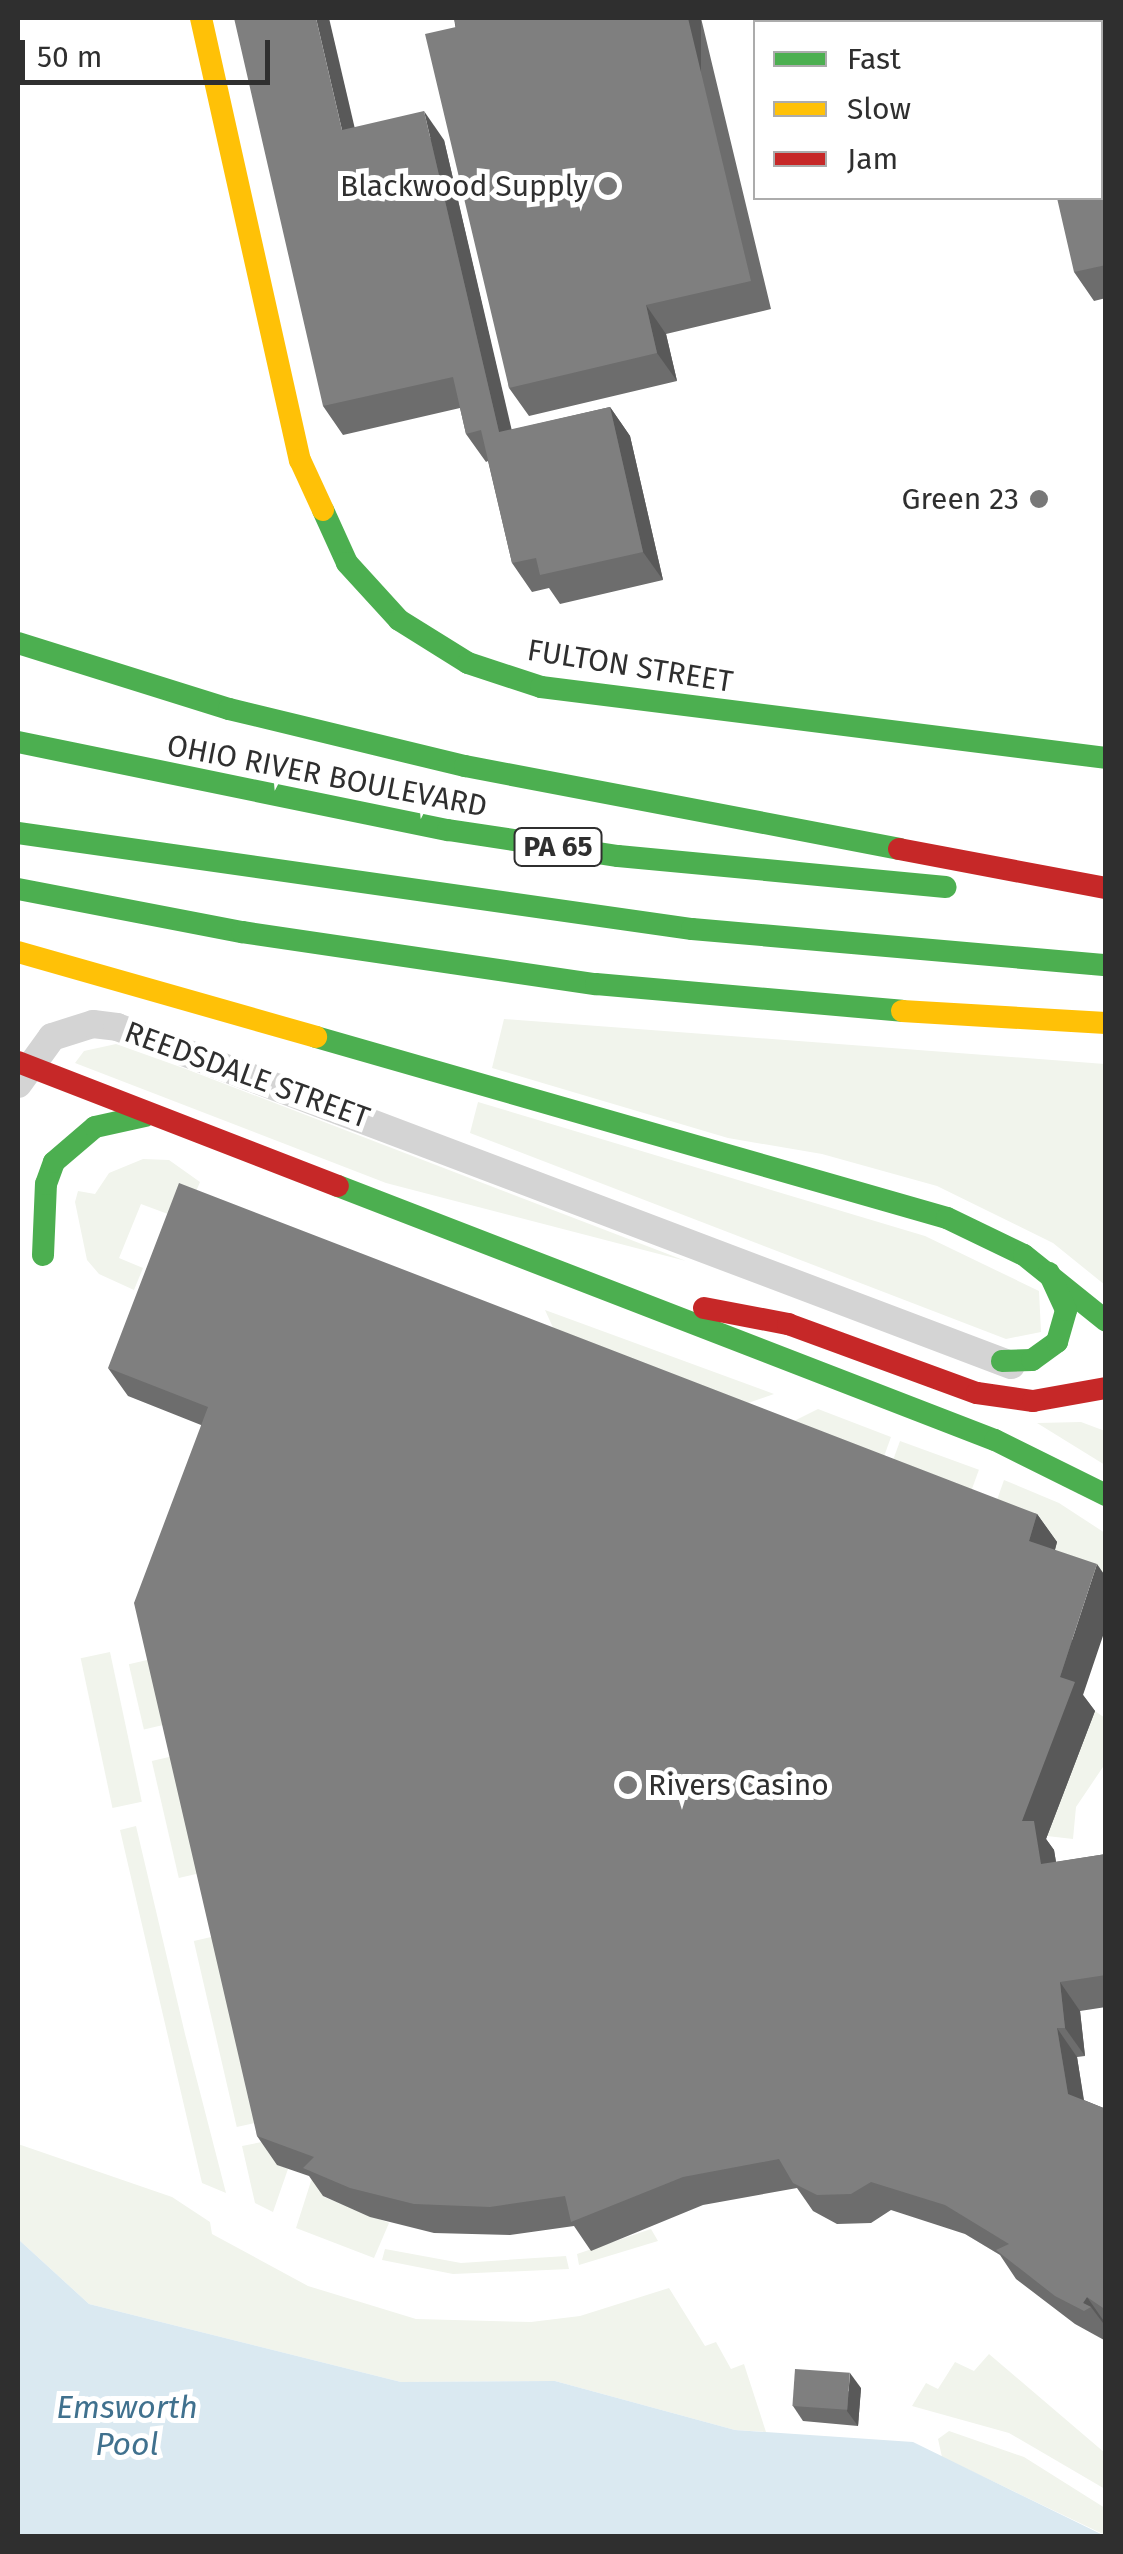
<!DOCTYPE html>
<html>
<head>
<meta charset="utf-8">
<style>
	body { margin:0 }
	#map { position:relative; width:1123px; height:2554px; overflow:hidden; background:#fff; font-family:"Fira Sans",sans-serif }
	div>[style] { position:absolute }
	.green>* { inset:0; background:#f1f4ec; transform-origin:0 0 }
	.water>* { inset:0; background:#dae9f1 }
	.street>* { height:28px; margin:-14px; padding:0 14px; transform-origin:14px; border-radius:14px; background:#d4d4d4 }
	.fast>* { height:22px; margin:-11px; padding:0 11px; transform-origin:11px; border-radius:11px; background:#4caf50 }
	.slow>* { height:22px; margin:-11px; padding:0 11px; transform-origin:11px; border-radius:11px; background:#ffc107 }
	.jam>* { height:22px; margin:-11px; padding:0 11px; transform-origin:11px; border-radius:11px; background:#c62828 }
	.wall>* { inset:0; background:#6d6d6d }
	.shaded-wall>* { inset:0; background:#595959; transform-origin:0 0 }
	.building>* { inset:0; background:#7f7f7f; transform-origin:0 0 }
	.dots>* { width:28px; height:28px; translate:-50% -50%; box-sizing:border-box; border:5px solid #fff; border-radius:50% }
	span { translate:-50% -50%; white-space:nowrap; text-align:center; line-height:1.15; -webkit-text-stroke:10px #fff; paint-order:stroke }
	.shield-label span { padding:2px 8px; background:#fff; border:2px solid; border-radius:8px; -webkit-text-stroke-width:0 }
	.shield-label { font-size:28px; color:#2f2f2f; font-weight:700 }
	.poi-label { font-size:30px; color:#2f2f2f }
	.right { translate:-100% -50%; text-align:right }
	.left { translate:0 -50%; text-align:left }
	.street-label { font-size:30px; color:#2f2f2f }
	.water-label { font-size:32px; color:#40718e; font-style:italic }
	.frame { position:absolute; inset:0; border:20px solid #2f2f2f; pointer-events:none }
	.legend { position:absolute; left:753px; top:20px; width:350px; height:180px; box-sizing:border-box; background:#fff; border:2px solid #acacac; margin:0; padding:12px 18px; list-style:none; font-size:30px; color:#2f2f2f }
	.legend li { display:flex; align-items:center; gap:20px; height:50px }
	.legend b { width:50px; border:2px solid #acacac }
	.scale { position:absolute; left:20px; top:40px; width:250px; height:45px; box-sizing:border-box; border:5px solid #2f2f2f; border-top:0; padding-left:12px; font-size:30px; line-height:35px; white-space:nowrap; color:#2f2f2f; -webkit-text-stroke:8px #fff; paint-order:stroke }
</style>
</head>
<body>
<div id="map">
	<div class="green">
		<i style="clip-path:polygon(504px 1019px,1105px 1064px,1105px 1285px,1053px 1243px,937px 1186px,822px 1154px,728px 1138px,492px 1068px)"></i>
		<i style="clip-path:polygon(116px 1044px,186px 1069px,686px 1261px,386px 1183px,75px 1063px,84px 1051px)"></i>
		<i style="clip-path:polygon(478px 1102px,925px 1236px,1039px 1291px,1041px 1332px,1006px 1339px,470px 1133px)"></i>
		<i style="clip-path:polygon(143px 1159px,169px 1160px,200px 1182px,184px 1220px,141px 1204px,119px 1258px,143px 1268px,134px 1290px,99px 1274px,87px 1260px,75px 1202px,78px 1191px,95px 1194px,109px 1173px)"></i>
		<i style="clip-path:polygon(545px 1310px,774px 1394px,719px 1413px,565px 1354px)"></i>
		<i style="clip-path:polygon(818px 1409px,891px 1437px,878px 1473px,786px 1425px)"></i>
		<i style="clip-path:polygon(1081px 1422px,1105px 1431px,1105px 1465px,1037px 1423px)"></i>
		<i style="left:900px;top:1441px;width:84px;height:38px;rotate:20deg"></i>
		<i style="clip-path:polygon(1004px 1480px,1059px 1503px,1105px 1533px,1106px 1585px,991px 1517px)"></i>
		<i style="left:110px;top:1652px;width:153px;height:30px;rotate:78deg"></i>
		<i style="left:160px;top:1657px;width:67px;height:32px;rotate:77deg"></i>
		<i style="clip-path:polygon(1095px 1711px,1105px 1718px,1105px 1764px,1076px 1807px,1073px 1839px,1047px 1836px)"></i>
		<i style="left:182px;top:1754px;width:120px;height:31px;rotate:77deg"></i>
		<i style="clip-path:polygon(136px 1826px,185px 2034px,226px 2193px,202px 2183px,120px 1830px)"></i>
		<i style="left:224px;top:1934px;width:191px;height:31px;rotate:77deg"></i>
		<i style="clip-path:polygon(272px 2140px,277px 2164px,288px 2169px,273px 2212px,255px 2203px,242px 2146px)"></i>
		<i style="clip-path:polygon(18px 2144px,172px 2197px,210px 2222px,212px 2234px,308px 2286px,416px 2319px,531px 2322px,580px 2316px,669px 2288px,705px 2346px,716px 2342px,731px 2369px,744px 2364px,766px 2432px,735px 2430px,555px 2381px,401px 2382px,89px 2304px,18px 2239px)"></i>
		<i style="clip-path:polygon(312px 2178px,324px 2197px,389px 2223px,374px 2258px,296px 2228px)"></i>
		<i style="clip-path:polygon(651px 2229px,658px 2241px,579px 2265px,577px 2254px)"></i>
		<i style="clip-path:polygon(385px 2249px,461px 2263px,566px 2256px,569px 2269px,453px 2274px,382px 2260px)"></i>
		<i style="clip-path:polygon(989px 2354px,1105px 2453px,1105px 2489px,1009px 2433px,912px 2406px,926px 2383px,938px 2389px,955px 2362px,974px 2371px)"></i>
		<i style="clip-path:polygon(949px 2431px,1024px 2457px,1105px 2508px,1105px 2535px,942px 2457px,938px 2439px)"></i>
	</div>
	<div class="water">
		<i style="clip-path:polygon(18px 2239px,89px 2304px,401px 2382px,555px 2381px,735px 2430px,913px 2442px,1105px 2536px,18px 2536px)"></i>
	</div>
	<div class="street">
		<i style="left:18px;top:1084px;width:58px;rotate:-54.1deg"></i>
		<i style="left:52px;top:1037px;width:43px;rotate:-17.6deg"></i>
		<i style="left:93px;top:1024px;width:24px;rotate:7deg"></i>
		<i style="left:117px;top:1027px;width:956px;rotate:20.71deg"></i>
	</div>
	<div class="fast">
		<i style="left:323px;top:510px;width:58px;rotate:65.6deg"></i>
		<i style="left:347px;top:563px;width:77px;rotate:47.6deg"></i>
		<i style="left:399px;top:620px;width:81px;rotate:31.9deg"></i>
		<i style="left:468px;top:663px;width:77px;rotate:18.2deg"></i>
		<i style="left:541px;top:687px;width:569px;rotate:7.16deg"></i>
		<i style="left:18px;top:643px;width:221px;rotate:17.4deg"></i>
		<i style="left:229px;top:709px;width:243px;rotate:13.6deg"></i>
		<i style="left:465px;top:766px;width:442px;rotate:10.8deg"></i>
		<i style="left:18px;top:742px;width:439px;rotate:11.6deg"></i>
		<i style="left:448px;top:830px;width:172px;rotate:8.7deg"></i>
		<i style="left:618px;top:856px;width:329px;rotate:5.4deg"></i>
		<i style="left:18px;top:833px;width:681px;rotate:8.11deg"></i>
		<i style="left:692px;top:929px;width:416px;rotate:5deg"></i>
		<i style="left:18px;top:889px;width:228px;rotate:10.9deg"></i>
		<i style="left:242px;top:932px;width:358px;rotate:8.4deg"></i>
		<i style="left:596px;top:984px;width:307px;rotate:5deg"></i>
		<i style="left:316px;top:1037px;width:656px;rotate:16.01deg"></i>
		<i style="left:947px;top:1218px;width:85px;rotate:25.7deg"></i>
		<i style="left:1024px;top:1255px;width:105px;rotate:38.8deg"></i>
		<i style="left:338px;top:1186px;width:704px;rotate:21.14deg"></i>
		<i style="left:995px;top:1440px;width:124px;rotate:26.4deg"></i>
		<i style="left:43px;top:1255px;width:71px;rotate:-87.6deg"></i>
		<i style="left:46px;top:1184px;width:23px;rotate:-70deg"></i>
		<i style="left:54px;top:1162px;width:54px;rotate:-40.5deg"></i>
		<i style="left:95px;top:1127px;width:51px;rotate:-12.4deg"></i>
		<i style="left:1002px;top:1361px;width:30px;rotate:-2deg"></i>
		<i style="left:1032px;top:1360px;width:31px;rotate:-36deg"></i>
		<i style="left:1057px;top:1342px;width:33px;rotate:-74deg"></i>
		<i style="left:1066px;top:1310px;width:41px;rotate:-114.7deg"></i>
	</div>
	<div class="slow">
		<i style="left:201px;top:18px;width:453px;rotate:77.4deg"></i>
		<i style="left:300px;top:460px;width:55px;rotate:65.3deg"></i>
		<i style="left:18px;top:952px;width:310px;rotate:15.9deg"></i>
		<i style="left:902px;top:1011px;width:204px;rotate:3.4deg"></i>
	</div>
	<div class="jam">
		<i style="left:899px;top:849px;width:211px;rotate:10.7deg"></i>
		<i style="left:18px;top:1062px;width:343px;rotate:21.2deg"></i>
		<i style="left:704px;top:1308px;width:86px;rotate:10.8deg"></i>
		<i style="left:788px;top:1324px;width:201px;rotate:20.1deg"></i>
		<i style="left:977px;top:1393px;width:57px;rotate:8.1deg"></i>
		<i style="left:1033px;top:1401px;width:74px;rotate:-10.1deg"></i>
	</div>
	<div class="wall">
		<i style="clip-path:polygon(454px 18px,701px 18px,771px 309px,666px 334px,677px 381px,529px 416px,509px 388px)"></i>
		<i style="clip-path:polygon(1106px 18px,1106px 298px,1094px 301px,1074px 272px,1100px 198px)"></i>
		<i style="clip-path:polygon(354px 127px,444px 140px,511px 430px,610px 407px,630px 436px,663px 580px,560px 604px,549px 588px,532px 592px,512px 563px,488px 461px,486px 462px,466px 434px,460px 408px,343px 435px,323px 406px)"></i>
		<i style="clip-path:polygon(108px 1368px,1037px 1514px,1057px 1542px,1055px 1550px,1083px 1695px,1095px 1711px,1046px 1839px,1054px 1850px,1056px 1862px,1106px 1854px,1106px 2007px,1080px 2011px,1085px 2056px,1077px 2057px,1084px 2100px,1106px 2109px,1106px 2339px,1104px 2340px,1075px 2324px,1016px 2279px,1000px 2255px,965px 2234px,891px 2210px,871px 2223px,837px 2224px,813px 2211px,797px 2188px,703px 2205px,591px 2251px,574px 2226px,510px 2235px,434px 2233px,370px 2217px,323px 2196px,309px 2176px,277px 2165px,257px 2136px,201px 1425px,128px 1396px)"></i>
		<i style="clip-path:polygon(861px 2388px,858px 2426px,803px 2421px,793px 2406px)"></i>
	</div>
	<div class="shaded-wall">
		<i style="clip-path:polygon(316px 18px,329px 18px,362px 159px,342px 130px)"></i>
		<i style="left:688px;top:18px;width:13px;height:270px"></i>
		<i style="clip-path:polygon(424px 111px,444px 140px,519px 461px,499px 432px)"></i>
		<i style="clip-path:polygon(646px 305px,666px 334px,677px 381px,657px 353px)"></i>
		<i style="clip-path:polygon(610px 407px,630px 436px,663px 580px,643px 552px)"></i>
		<i style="clip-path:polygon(1037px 1514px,1057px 1542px,1049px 1570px,1029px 1541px)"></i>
		<i style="clip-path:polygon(1097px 1564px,1106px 1577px,1106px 1627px,1083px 1695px,1095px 1711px,1046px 1839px,1054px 1850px,1061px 1893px,1041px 1864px,1022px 1821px,1060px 1677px)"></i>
		<i style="clip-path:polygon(1060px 1982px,1080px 2011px,1085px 2056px,1065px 2028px)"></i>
		<i style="clip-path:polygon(1057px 2028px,1077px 2057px,1087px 2122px,1068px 2094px)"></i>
		<i style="clip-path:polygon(1087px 2297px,1106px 2324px,1106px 2327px,1091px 2307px,1083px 2303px)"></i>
		<i style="clip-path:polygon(850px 2373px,861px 2388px,858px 2426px,847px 2411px)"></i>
	</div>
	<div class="building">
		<i style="clip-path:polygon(234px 18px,316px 18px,342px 130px,424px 111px,499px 432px,610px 407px,643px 552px,540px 575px,536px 558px,512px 563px,481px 430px,466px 434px,453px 377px,323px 406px)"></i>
		<i style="clip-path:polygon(454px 18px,688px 18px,751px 281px,646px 305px,657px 353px,509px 388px,425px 34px,456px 27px)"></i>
		<i style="clip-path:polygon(1053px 18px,1106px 18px,1106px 265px,1074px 272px,1057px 198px,1100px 198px,1100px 22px,1054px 22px)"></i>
		<i style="clip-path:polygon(179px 1183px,1037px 1514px,1029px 1541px,1097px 1564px,1060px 1677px,1075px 1682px,1022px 1821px,1034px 1821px,1041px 1864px,1106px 1854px,1106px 1975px,1060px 1982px,1065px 2028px,1057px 2028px,1068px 2094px,1106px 2109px,1106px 2310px,1087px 2297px,1083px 2303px,1091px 2307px,1084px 2311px,1055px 2296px,996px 2250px,1009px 2244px,945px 2205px,871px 2182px,851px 2194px,817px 2195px,793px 2183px,779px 2159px,683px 2177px,571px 2222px,565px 2196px,490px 2207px,414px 2204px,350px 2188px,303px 2168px,314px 2157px,257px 2136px,134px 1603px,208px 1407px,108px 1368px)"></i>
		<i style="left:795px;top:2369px;width:55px;height:37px;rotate:4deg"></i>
	</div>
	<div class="dots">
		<i style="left:608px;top:186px;background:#787878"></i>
		<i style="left:1039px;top:499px;background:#787878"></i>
		<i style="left:628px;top:1785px;background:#787878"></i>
	</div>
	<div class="shield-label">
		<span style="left:558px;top:847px">PA 65</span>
	</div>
	<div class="poi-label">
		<span class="right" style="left:588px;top:186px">Blackwood Supply</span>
		<span class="right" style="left:1019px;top:499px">Green 23</span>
		<span class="left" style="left:648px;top:1785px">Rivers Casino</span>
	</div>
	<div class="street-label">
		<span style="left:630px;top:666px;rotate:9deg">FULTON STREET</span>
		<span style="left:327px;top:776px;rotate:11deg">OHIO RIVER BOULEVARD</span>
		<span style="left:247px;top:1075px;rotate:20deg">REEDSDALE STREET</span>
	</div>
	<div class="water-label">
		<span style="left:127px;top:2426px">Emsworth<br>Pool</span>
	</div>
	<div class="frame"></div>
	<ul class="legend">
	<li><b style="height:12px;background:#4caf50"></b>Fast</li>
	<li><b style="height:12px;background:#ffc107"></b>Slow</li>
	<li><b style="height:12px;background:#c62828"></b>Jam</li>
	</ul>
	<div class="scale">50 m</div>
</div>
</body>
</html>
